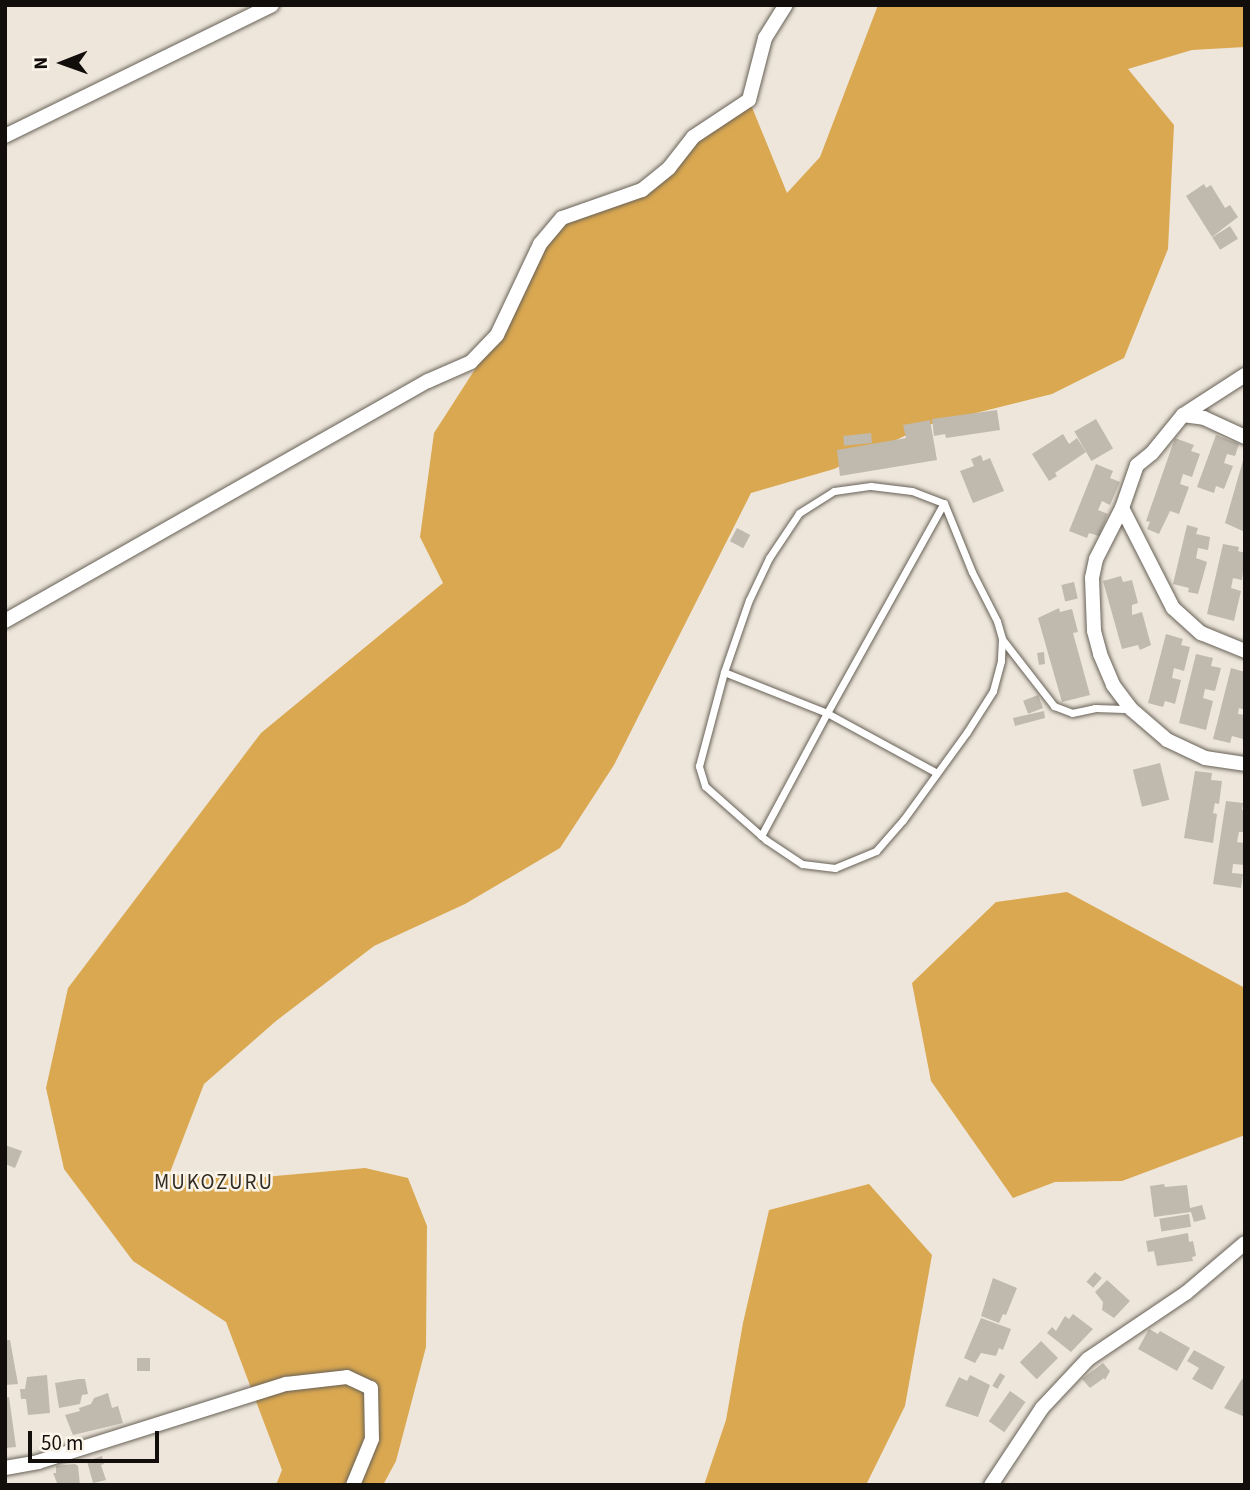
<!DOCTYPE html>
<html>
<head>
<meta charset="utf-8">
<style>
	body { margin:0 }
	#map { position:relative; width:1250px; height:1490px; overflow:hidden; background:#eee6db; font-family:"Source Sans 3",sans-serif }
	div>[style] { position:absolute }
	.forest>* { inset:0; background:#daa851 }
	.building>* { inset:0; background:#c0b9ae; transform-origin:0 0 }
	.roads { filter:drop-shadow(0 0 2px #676157) drop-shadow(0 0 2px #676157) }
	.service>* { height:7px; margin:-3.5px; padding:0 3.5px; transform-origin:3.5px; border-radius:3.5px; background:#fff }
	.minor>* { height:14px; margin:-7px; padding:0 7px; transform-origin:7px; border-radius:7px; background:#fff }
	span { translate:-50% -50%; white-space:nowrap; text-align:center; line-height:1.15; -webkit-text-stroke:5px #fbf4e8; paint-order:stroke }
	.quarter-label { font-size:21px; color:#322c24; letter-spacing:2px }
	.frame { position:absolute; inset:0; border:7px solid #110e0b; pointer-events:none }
	.north { position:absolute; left:28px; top:28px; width:70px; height:70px; -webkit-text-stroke:5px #fbf4e8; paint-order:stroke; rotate:269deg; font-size:19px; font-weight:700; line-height:28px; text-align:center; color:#110e0b }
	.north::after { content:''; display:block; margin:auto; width:24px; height:32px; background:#110e0b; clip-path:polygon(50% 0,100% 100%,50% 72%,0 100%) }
	.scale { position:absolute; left:28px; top:1431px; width:131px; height:32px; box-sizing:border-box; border:4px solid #110e0b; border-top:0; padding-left:9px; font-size:21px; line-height:24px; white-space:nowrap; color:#110e0b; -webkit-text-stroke:5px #fbf4e8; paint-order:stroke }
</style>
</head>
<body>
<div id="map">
	<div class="forest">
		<i style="clip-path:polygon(878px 5px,1245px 5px,1245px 47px,1192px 50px,1128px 69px,1174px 125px,1168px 249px,1124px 358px,1052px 394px,928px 425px,834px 469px,751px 493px,614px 765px,560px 848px,465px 904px,374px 946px,276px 1021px,204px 1084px,169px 1175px,264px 1177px,365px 1168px,408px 1178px,427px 1226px,426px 1347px,396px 1461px,383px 1485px,276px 1485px,282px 1470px,226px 1322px,133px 1261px,64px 1169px,46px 1088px,68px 988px,261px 733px,443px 583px,420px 537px,434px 433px,497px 335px,562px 218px,642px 189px,693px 137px,749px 100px,787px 193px,820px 157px)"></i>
		<i style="clip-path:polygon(1067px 892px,1245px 988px,1245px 1135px,1122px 1181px,1055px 1182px,1013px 1198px,931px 1081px,912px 983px,996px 902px)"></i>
		<i style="clip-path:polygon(869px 1184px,932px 1255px,905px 1406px,866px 1485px,704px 1485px,726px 1420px,743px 1323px,769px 1210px)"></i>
	</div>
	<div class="building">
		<i style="clip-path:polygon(1204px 184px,1206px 188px,1211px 185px,1225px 208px,1230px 205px,1238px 217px,1212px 237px,1186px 196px)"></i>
		<i style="left:1230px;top:226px;width:15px;height:21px;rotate:58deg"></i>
		<i style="clip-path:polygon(997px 410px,1000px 430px,946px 438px,945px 434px,934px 436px,932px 419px)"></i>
		<i style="left:1096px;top:419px;width:34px;height:25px;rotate:60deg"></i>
		<i style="clip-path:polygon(930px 420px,937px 460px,840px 476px,837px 450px,906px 438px,903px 425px)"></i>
		<i style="left:871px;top:433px;width:10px;height:28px;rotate:84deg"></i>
		<i style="clip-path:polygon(1063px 434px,1069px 444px,1077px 438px,1086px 452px,1055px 473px,1057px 476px,1049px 481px,1032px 454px)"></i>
		<i style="clip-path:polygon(1216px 435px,1239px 444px,1235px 456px,1227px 454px,1224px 463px,1233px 466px,1224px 489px,1216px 486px,1214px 493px,1197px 487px)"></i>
		<i style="clip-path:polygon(1175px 438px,1194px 445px,1191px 451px,1200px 454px,1192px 477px,1183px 474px,1180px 484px,1189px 487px,1179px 514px,1170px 511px,1159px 534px,1147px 529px,1150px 522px,1146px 521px)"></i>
		<i style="clip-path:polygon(981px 455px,983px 461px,990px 458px,1004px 491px,973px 503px,960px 471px,974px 466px,971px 459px)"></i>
		<i style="clip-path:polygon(1244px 457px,1245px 457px,1245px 532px,1225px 523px)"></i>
		<i style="clip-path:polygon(1096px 464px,1113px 471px,1110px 478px,1120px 482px,1110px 505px,1102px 501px,1098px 510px,1108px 514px,1099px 536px,1089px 533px,1087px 538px,1069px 531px)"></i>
		<i style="clip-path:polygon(1187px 525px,1198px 528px,1196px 534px,1210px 537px,1208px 550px,1198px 548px,1196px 558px,1207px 562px,1198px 594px,1188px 592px,1189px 588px,1173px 584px)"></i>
		<i style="left:737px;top:528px;width:15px;height:15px;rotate:28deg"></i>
		<i style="clip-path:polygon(1223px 544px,1239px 547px,1238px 551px,1245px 553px,1242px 580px,1233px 578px,1231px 588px,1241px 591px,1234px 621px,1207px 614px)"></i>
		<i style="clip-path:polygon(1121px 576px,1123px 582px,1132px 580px,1138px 603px,1132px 605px,1132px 615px,1142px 612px,1151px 645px,1140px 650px,1138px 645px,1122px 649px,1103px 581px)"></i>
		<i style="left:1074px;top:582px;width:17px;height:13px;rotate:77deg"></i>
		<i style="clip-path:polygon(1059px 608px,1060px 612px,1072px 609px,1078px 632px,1073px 633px,1090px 695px,1062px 702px,1038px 618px)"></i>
		<i style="clip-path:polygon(1166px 634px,1183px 639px,1181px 645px,1190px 647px,1184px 671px,1174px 668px,1172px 678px,1181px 680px,1175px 704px,1165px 701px,1163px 707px,1148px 703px)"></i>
		<i style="clip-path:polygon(1044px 652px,1045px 664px,1039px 665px,1037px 653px)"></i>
		<i style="clip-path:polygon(1196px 654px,1213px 658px,1211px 666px,1221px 668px,1215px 691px,1205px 689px,1203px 698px,1213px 701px,1206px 730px,1179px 723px)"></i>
		<i style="clip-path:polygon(1231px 668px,1245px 672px,1245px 710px,1239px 708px,1238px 714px,1245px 715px,1245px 730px,1243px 739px,1232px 736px,1230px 743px,1213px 739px)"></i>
		<i style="left:1038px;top:695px;width:14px;height:16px;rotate:69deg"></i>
		<i style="clip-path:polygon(1044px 711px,1045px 718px,1015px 726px,1013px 718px)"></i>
		<i style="left:1160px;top:763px;width:38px;height:28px;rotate:76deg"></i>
		<i style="clip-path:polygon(1195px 771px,1212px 773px,1211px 780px,1222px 781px,1219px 804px,1215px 803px,1213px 813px,1217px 814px,1213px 843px,1184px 838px)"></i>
		<i style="clip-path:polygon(1226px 801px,1243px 803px,1242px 810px,1245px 810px,1245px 832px,1239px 832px,1237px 842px,1245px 843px,1245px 865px,1233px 864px,1232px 873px,1243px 874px,1241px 888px,1213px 884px)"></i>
		<i style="clip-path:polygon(5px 1145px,22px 1151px,15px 1168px,5px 1164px)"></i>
		<i style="clip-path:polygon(1164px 1184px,1165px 1187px,1187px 1185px,1190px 1208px,1202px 1205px,1206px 1219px,1194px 1222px,1191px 1212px,1154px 1217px,1150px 1186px)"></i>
		<i style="left:1189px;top:1214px;width:13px;height:30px;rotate:81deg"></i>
		<i style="clip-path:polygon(1188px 1233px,1189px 1242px,1193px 1241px,1196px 1256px,1192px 1257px,1193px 1261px,1157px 1266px,1154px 1251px,1148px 1252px,1146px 1241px)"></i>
		<i style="left:1095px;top:1272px;width:9px;height:13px;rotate:41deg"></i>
		<i style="clip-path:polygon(993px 1278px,1017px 1288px,1006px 1315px,1003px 1314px,999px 1323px,981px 1316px)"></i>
		<i style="clip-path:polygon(1107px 1280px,1130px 1301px,1114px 1318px,1102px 1310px,1103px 1302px,1095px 1292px)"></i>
		<i style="clip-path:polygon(1073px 1314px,1093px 1329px,1071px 1352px,1047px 1333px,1052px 1327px,1056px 1331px,1065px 1316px,1069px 1319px)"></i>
		<i style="clip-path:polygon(981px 1318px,1011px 1329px,1003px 1350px,999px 1348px,996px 1356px,981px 1353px,975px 1363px,964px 1358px)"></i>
		<i style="clip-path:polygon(1149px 1329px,1158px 1334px,1160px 1331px,1190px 1348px,1177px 1371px,1138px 1349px)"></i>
		<i style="clip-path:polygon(5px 1340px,10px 1340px,18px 1384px,5px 1385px)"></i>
		<i style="left:1041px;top:1341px;width:24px;height:30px;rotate:45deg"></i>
		<i style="clip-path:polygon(1194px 1350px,1225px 1367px,1212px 1390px,1192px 1379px,1199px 1368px,1187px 1361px)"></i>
		<i style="left:137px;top:1358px;width:13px;height:13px"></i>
		<i style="clip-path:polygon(1103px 1363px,1110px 1371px,1105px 1380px,1104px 1378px,1090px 1388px,1082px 1379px)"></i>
		<i style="left:1000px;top:1373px;width:6px;height:15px;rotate:31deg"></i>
		<i style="clip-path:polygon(47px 1375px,50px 1413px,28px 1415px,26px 1399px,21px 1399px,20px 1389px,25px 1389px,27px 1377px)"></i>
		<i style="clip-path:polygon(970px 1375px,990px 1385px,978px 1417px,945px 1406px,959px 1377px,967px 1381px)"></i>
		<i style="clip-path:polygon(79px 1379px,85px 1379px,88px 1394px,82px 1395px,80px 1404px,59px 1408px,55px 1383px)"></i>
		<i style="clip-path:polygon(1242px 1379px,1245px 1380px,1245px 1417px,1224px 1408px)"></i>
		<i style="left:1010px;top:1391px;width:19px;height:37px;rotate:35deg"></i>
		<i style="clip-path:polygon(108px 1393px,112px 1408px,118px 1406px,123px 1423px,73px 1435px,65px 1415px,80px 1411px,79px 1408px,91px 1404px,94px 1398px)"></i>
		<i style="clip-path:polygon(9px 1397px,16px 1447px,5px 1448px,5px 1398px)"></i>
		<i style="clip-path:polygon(102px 1456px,104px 1464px,101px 1465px,106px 1480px,93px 1483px,87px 1461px)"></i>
		<i style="clip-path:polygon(75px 1464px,78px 1466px,80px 1485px,58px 1485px,53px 1473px,56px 1473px,56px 1466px)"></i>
	</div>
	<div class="roads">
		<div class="service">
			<i style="left:871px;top:486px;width:41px;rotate:7deg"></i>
			<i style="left:912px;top:491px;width:34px;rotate:21deg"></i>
			<i style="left:944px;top:503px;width:74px;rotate:67.9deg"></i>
			<i style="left:972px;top:572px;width:55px;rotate:63deg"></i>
			<i style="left:997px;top:621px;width:19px;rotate:74deg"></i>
			<i style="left:1002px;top:639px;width:22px;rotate:93deg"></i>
			<i style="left:1001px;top:661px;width:31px;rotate:105deg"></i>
			<i style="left:993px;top:691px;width:49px;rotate:122.4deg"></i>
			<i style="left:967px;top:732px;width:109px;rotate:126deg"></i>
			<i style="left:903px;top:820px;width:41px;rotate:131.1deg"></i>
			<i style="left:876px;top:851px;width:44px;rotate:157.5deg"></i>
			<i style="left:835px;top:868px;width:33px;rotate:-173deg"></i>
			<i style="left:802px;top:864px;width:43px;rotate:-146.3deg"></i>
			<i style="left:766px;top:840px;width:81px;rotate:-138.5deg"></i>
			<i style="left:705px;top:786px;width:21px;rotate:-107deg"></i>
			<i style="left:699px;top:766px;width:97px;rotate:-75.1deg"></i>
			<i style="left:724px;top:672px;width:76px;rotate:-70.9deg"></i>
			<i style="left:749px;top:600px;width:47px;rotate:-64.5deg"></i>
			<i style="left:769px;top:558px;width:54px;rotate:-56.3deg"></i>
			<i style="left:799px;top:513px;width:41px;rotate:-32.2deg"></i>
			<i style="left:834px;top:491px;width:37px;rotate:-8deg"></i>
			<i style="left:1002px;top:639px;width:85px;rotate:52.2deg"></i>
			<i style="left:1054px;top:706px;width:19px;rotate:21deg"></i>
			<i style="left:1072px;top:713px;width:24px;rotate:-12deg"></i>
			<i style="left:1095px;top:708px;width:36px;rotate:2deg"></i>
			<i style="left:724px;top:672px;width:111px;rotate:21.7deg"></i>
			<i style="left:827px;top:713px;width:240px;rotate:-60.9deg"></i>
			<i style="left:761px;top:836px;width:140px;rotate:-61.8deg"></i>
			<i style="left:827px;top:713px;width:125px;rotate:28.6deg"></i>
		</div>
		<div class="minor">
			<i style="left:5px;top:136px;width:297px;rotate:-26.1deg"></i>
			<i style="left:1245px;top:375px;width:74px;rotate:147.2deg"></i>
			<i style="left:1183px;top:415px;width:49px;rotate:129.2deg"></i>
			<i style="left:1152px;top:453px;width:19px;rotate:141deg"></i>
			<i style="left:1137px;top:465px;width:46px;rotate:109.2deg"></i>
			<i style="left:1122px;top:508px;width:57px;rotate:117deg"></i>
			<i style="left:1096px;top:559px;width:19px;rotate:102deg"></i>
			<i style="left:1092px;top:578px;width:53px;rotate:87.8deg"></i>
			<i style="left:1094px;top:631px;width:24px;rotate:75deg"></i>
			<i style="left:1100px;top:654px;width:34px;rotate:67deg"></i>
			<i style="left:1113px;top:685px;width:30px;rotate:53deg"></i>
			<i style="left:1131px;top:709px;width:48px;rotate:40.7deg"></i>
			<i style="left:1167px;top:740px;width:42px;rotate:25.3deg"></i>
			<i style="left:1205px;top:758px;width:40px;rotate:8.5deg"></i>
			<i style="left:1183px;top:415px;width:21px;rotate:8deg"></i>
			<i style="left:1204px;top:418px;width:45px;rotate:24.9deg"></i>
			<i style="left:1122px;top:508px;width:112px;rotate:63deg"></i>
			<i style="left:1173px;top:608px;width:38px;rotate:42deg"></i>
			<i style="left:1201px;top:633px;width:48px;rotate:22.2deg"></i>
			<i style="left:5px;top:621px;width:486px;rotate:-29.6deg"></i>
			<i style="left:428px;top:381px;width:47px;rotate:-23.8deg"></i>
			<i style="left:471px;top:362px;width:37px;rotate:-46deg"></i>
			<i style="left:497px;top:335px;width:101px;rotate:-64.7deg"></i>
			<i style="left:540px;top:244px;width:34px;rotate:-50deg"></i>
			<i style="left:562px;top:218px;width:85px;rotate:-19.3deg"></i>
			<i style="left:642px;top:190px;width:35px;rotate:-39deg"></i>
			<i style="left:669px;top:168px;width:39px;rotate:-52deg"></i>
			<i style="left:693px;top:137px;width:67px;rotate:-33.5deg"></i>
			<i style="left:749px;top:100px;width:64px;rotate:-75.5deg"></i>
			<i style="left:765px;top:38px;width:39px;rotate:-58deg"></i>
			<i style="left:5px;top:1468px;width:34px;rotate:-10deg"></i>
			<i style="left:38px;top:1462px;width:260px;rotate:-17.5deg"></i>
			<i style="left:286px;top:1384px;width:61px;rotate:-6.5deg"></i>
			<i style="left:347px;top:1377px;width:26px;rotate:25deg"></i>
			<i style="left:371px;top:1388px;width:51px;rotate:88.9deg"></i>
			<i style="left:372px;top:1439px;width:50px;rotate:112.4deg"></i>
			<i style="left:991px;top:1485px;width:92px;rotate:-56.5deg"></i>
			<i style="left:1042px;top:1408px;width:67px;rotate:-46.8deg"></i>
			<i style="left:1088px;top:1359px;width:118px;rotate:-34deg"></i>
			<i style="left:1186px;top:1293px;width:77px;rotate:-40.3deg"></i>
		</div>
	</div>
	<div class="quarter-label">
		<span style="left:214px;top:1182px">MUKOZURU</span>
	</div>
	<div class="frame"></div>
	<div class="north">N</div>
	<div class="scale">50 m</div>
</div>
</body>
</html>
